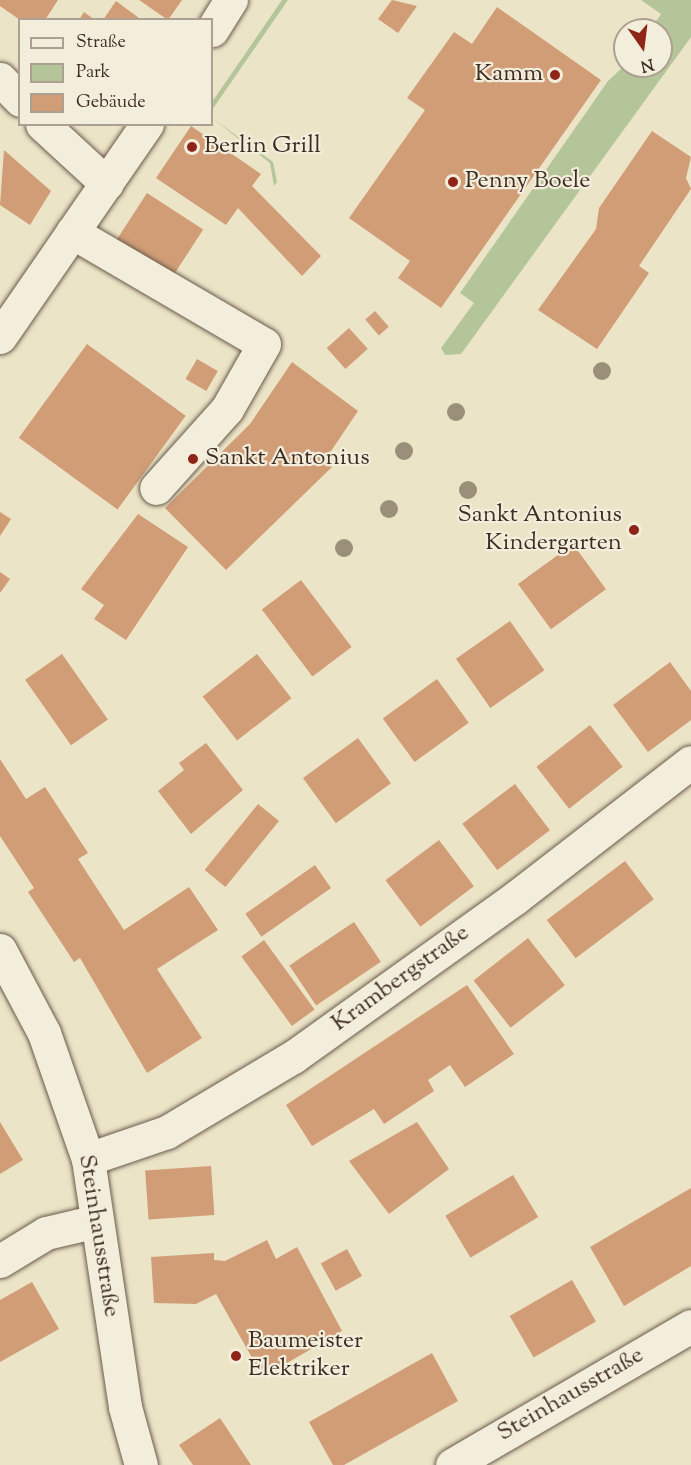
<!DOCTYPE html>
<html>
<head>
<meta charset="utf-8">
<style>
	body { margin:0 }
	#map { position:relative; width:691px; height:1465px; overflow:hidden; background:#ece4c7; font-family:"Sorts Mill Goudy",serif }
	div>[style] { position:absolute }
	.green>* { inset:0; background:#b3c599 }
	.building>* { inset:0; background:#d19d77; transform-origin:0 0 }
	.roads { filter:drop-shadow(0 0 2px #6a5b4c) drop-shadow(0 0 2px #6a5b4c) }
	.minor>* { height:33px; margin:-16.5px; padding:0 16.5px; transform-origin:16.5px; border-radius:16.5px; background:#f3eddb }
	.trees>* { width:18px; height:18px; margin:-9px; border-radius:50%; background:#9a907a }
	.dots>* { width:16px; height:16px; translate:-50% -50%; box-sizing:border-box; border:3px solid #f3eddb; border-radius:50% }
	span { translate:-50% -50%; white-space:nowrap; text-align:center; line-height:1.15; -webkit-text-stroke:4.5px #f3eddb; paint-order:stroke }
	.poi-label { font-size:24px; color:#3f2d23 }
	.right { translate:-100% -50%; text-align:right }
	.left { translate:0 -50%; text-align:left }
	.street-label { font-size:24px; color:#3f2d23 }
	.legend { position:absolute; left:18px; top:18px; width:195px; height:108px; box-sizing:border-box; background:#f3eddb; border:2px solid #aba091; margin:0; padding:8px 10px; list-style:none; font-size:18px; color:#3f2d23 }
	.legend li { display:flex; align-items:center; gap:12px; height:30px }
	.legend b { width:30px; border:2px solid #aba091 }
	.north { position:absolute; left:613px; top:18px; width:60px; height:60px; box-sizing:border-box; background:#f3eddb; border:2px solid #aba091; border-radius:50%; rotate:166deg; font-size:16px; font-weight:700; line-height:24px; text-align:center; color:#3f2d23 }
	.north::after { content:''; display:block; margin:auto; width:21px; height:27px; background:#8f2418; clip-path:polygon(50% 0,100% 100%,50% 72%,0 100%) }
</style>
</head>
<body>
<div id="map">
	<div class="green">
		<i style="clip-path:polygon(282px 0,288px 0,212px 110px,212px 102px)"></i>
		<i style="clip-path:polygon(641px 0,691px 0,691px 37px,461px 354px,445px 355px,441px 348px,474px 303px,460px 293px,608px 81px,625px 65px,661px 66px,661px 30px,650px 30px,661px 14px)"></i>
		<i style="clip-path:polygon(212px 118px,273px 162px,277px 182px,274px 186px,270px 163px)"></i>
	</div>
	<div class="building">
		<i style="clip-path:polygon(0 0,58px 0,45px 20px,20px 20px,0 6px)"></i>
		<i style="clip-path:polygon(139px 0,182px 0,168px 20px)"></i>
		<i style="clip-path:polygon(392px 0,417px 6px,398px 33px,378px 19px)"></i>
		<i style="clip-path:polygon(116px 1px,139px 18px,138px 20px,103px 20px)"></i>
		<i style="clip-path:polygon(497px 7px,601px 80px,441px 308px,398px 278px,410px 261px,349px 218px,425px 110px,407px 98px,454px 32px,472px 44px)"></i>
		<i style="clip-path:polygon(84px 12px,95px 20px,79px 20px)"></i>
		<i style="clip-path:polygon(191px 126px,261px 174px,252px 186px,321px 256px,302px 276px,238px 208px,226px 225px,156px 178px)"></i>
		<i style="clip-path:polygon(652px 131px,691px 157px,686px 178px,691px 189px,639px 266px,649px 273px,597px 349px,538px 310px,596px 229px,599px 208px)"></i>
		<i style="clip-path:polygon(4px 150px,51px 191px,30px 225px,0 205px)"></i>
		<i style="left:147px;top:193px;width:67px;height:56px;rotate:33deg"></i>
		<i style="left:375px;top:311px;width:21px;height:13px;rotate:49deg"></i>
		<i style="left:349px;top:328px;width:28px;height:30px;rotate:48deg"></i>
		<i style="left:87px;top:344px;width:122px;height:116px;rotate:36deg"></i>
		<i style="left:197px;top:359px;width:24px;height:23px;rotate:30deg"></i>
		<i style="clip-path:polygon(292px 362px,358px 411px,325px 460px,332px 467px,226px 570px,165px 508px,250px 424px)"></i>
		<i style="clip-path:polygon(0 512px,11px 519px,0 536px)"></i>
		<i style="clip-path:polygon(138px 514px,188px 547px,126px 640px,94px 619px,104px 605px,81px 589px)"></i>
		<i style="left:573px;top:544px;width:56px;height:68px;rotate:54deg"></i>
		<i style="clip-path:polygon(0 572px,10px 579px,0 593px)"></i>
		<i style="left:301px;top:580px;width:84px;height:49px;rotate:53deg"></i>
		<i style="left:510px;top:621px;width:60px;height:66px;rotate:55deg"></i>
		<i style="left:62px;top:654px;width:80px;height:45px;rotate:55deg"></i>
		<i style="left:257px;top:654px;width:56px;height:69px;rotate:52deg"></i>
		<i style="clip-path:polygon(670px 662px,691px 691px,691px 720px,648px 752px,613px 705px)"></i>
		<i style="left:437px;top:679px;width:54px;height:67px;rotate:54deg"></i>
		<i style="left:590px;top:725px;width:53px;height:68px;rotate:52deg"></i>
		<i style="left:358px;top:738px;width:56px;height:68px;rotate:54deg"></i>
		<i style="clip-path:polygon(206px 743px,243px 790px,191px 834px,158px 791px,184px 770px,179px 763px)"></i>
		<i style="clip-path:polygon(0 759px,26px 799px,45px 787px,88px 853px,78px 859px,124px 930px,189px 887px,218px 930px,157px 969px,202px 1038px,147px 1073px,80px 958px,74px 962px,28px 892px,34px 888px,0 836px)"></i>
		<i style="left:515px;top:784px;width:58px;height:66px;rotate:53deg"></i>
		<i style="left:258px;top:804px;width:27px;height:85px;rotate:39deg"></i>
		<i style="left:439px;top:840px;width:58px;height:67px;rotate:53deg"></i>
		<i style="left:625px;top:861px;width:48px;height:98px;rotate:53deg"></i>
		<i style="left:315px;top:865px;width:28px;height:85px;rotate:55deg"></i>
		<i style="left:354px;top:922px;width:48px;height:78px;rotate:56deg"></i>
		<i style="left:528px;top:938px;width:60px;height:69px;rotate:52deg"></i>
		<i style="left:264px;top:940px;width:86px;height:28px;rotate:54deg"></i>
		<i style="clip-path:polygon(467px 985px,514px 1054px,465px 1087px,450px 1065px,428px 1080px,434px 1091px,384px 1124px,374px 1109px,312px 1146px,286px 1105px)"></i>
		<i style="clip-path:polygon(0 1122px,23px 1160px,0 1174px)"></i>
		<i style="clip-path:polygon(417px 1122px,449px 1169px,389px 1214px,349px 1161px)"></i>
		<i style="left:211px;top:1166px;width:49px;height:66px;rotate:86deg"></i>
		<i style="left:513px;top:1175px;width:49px;height:79px;rotate:59deg"></i>
		<i style="clip-path:polygon(691px 1188px,691px 1266px,624px 1306px,590px 1247px)"></i>
		<i style="clip-path:polygon(267px 1240px,276px 1259px,297px 1247px,342px 1331px,263px 1377px,216px 1294px,196px 1304px,154px 1303px,151px 1257px,214px 1253px,214px 1260px,225px 1261px)"></i>
		<i style="left:347px;top:1249px;width:31px;height:30px;rotate:61deg"></i>
		<i style="left:572px;top:1280px;width:48px;height:72px;rotate:60deg"></i>
		<i style="clip-path:polygon(32px 1282px,59px 1329px,0 1362px,0 1300px)"></i>
		<i style="clip-path:polygon(432px 1353px,458px 1401px,344px 1465px,333px 1465px,309px 1422px)"></i>
		<i style="clip-path:polygon(220px 1418px,251px 1465px,193px 1465px,179px 1445px)"></i>
	</div>
	<div class="roads">
		<div class="minor">
			<i style="left:212px;top:30px;width:36px;rotate:-58deg"></i>
			<i style="left:0;top:79px;width:29px;rotate:46deg"></i>
			<i style="left:42px;top:124px;width:88px;rotate:42.7deg"></i>
			<i style="left:72px;top:232px;width:222px;rotate:30.3deg"></i>
			<i style="left:264px;top:344px;width:75px;rotate:119.6deg"></i>
			<i style="left:227px;top:409px;width:106px;rotate:131.9deg"></i>
			<i style="left:0;top:337px;width:259px;rotate:-55.4deg"></i>
			<i style="left:0;top:950px;width:94px;rotate:62.1deg"></i>
			<i style="left:44px;top:1033px;width:133px;rotate:70.8deg"></i>
			<i style="left:88px;top:1159px;width:251px;rotate:81.5deg"></i>
			<i style="left:125px;top:1407px;width:60px;rotate:74.6deg"></i>
			<i style="left:88px;top:1159px;width:83px;rotate:-18.9deg"></i>
			<i style="left:167px;top:1132px;width:147px;rotate:-30.8deg"></i>
			<i style="left:293px;top:1057px;width:273px;rotate:-35.6deg"></i>
			<i style="left:515px;top:898px;width:222px;rotate:-37.7deg"></i>
			<i style="left:0;top:1261px;width:54px;rotate:-31.3deg"></i>
			<i style="left:46px;top:1233px;width:52px;rotate:-13.2deg"></i>
			<i style="left:452px;top:1465px;width:276px;rotate:-30.2deg"></i>
		</div>
	</div>
	<div class="trees">
		<i style="left:602px;top:371px"></i>
		<i style="left:456px;top:412px"></i>
		<i style="left:404px;top:451px"></i>
		<i style="left:468px;top:490px"></i>
		<i style="left:389px;top:509px"></i>
		<i style="left:344px;top:548px"></i>
	</div>
	<div class="dots">
		<i style="left:555px;top:75px;background:#8f2418"></i>
		<i style="left:192px;top:147px;background:#8f2418"></i>
		<i style="left:453px;top:182px;background:#8f2418"></i>
		<i style="left:193px;top:459px;background:#8f2418"></i>
		<i style="left:634px;top:530px;background:#8f2418"></i>
		<i style="left:236px;top:1356px;background:#8f2418"></i>
	</div>
	<div class="poi-label">
		<span class="right" style="left:543px;top:75px">Kamm</span>
		<span class="left" style="left:204px;top:147px">Berlin Grill</span>
		<span class="left" style="left:465px;top:182px">Penny Boele</span>
		<span class="left" style="left:205px;top:459px">Sankt Antonius</span>
		<span class="right" style="left:622px;top:530px">Sankt Antonius<br>Kindergarten</span>
		<span class="left" style="left:248px;top:1356px">Baumeister<br>Elektriker</span>
	</div>
	<div class="street-label">
		<span style="left:401px;top:979px;rotate:-36deg">Krambergstraße</span>
		<span style="left:98px;top:1236px;rotate:81deg">Steinhausstraße</span>
		<span style="left:571px;top:1395px;rotate:-30deg">Steinhausstraße</span>
	</div>
	<ul class="legend">
	<li><b style="height:8px;background:#f3eddb"></b>Straße</li>
	<li><b style="height:16px;background:#b3c599"></b>Park</li>
	<li><b style="height:16px;background:#d19d77"></b>Gebäude</li>
	</ul>
	<div class="north">N</div>
</div>
</body>
</html>
